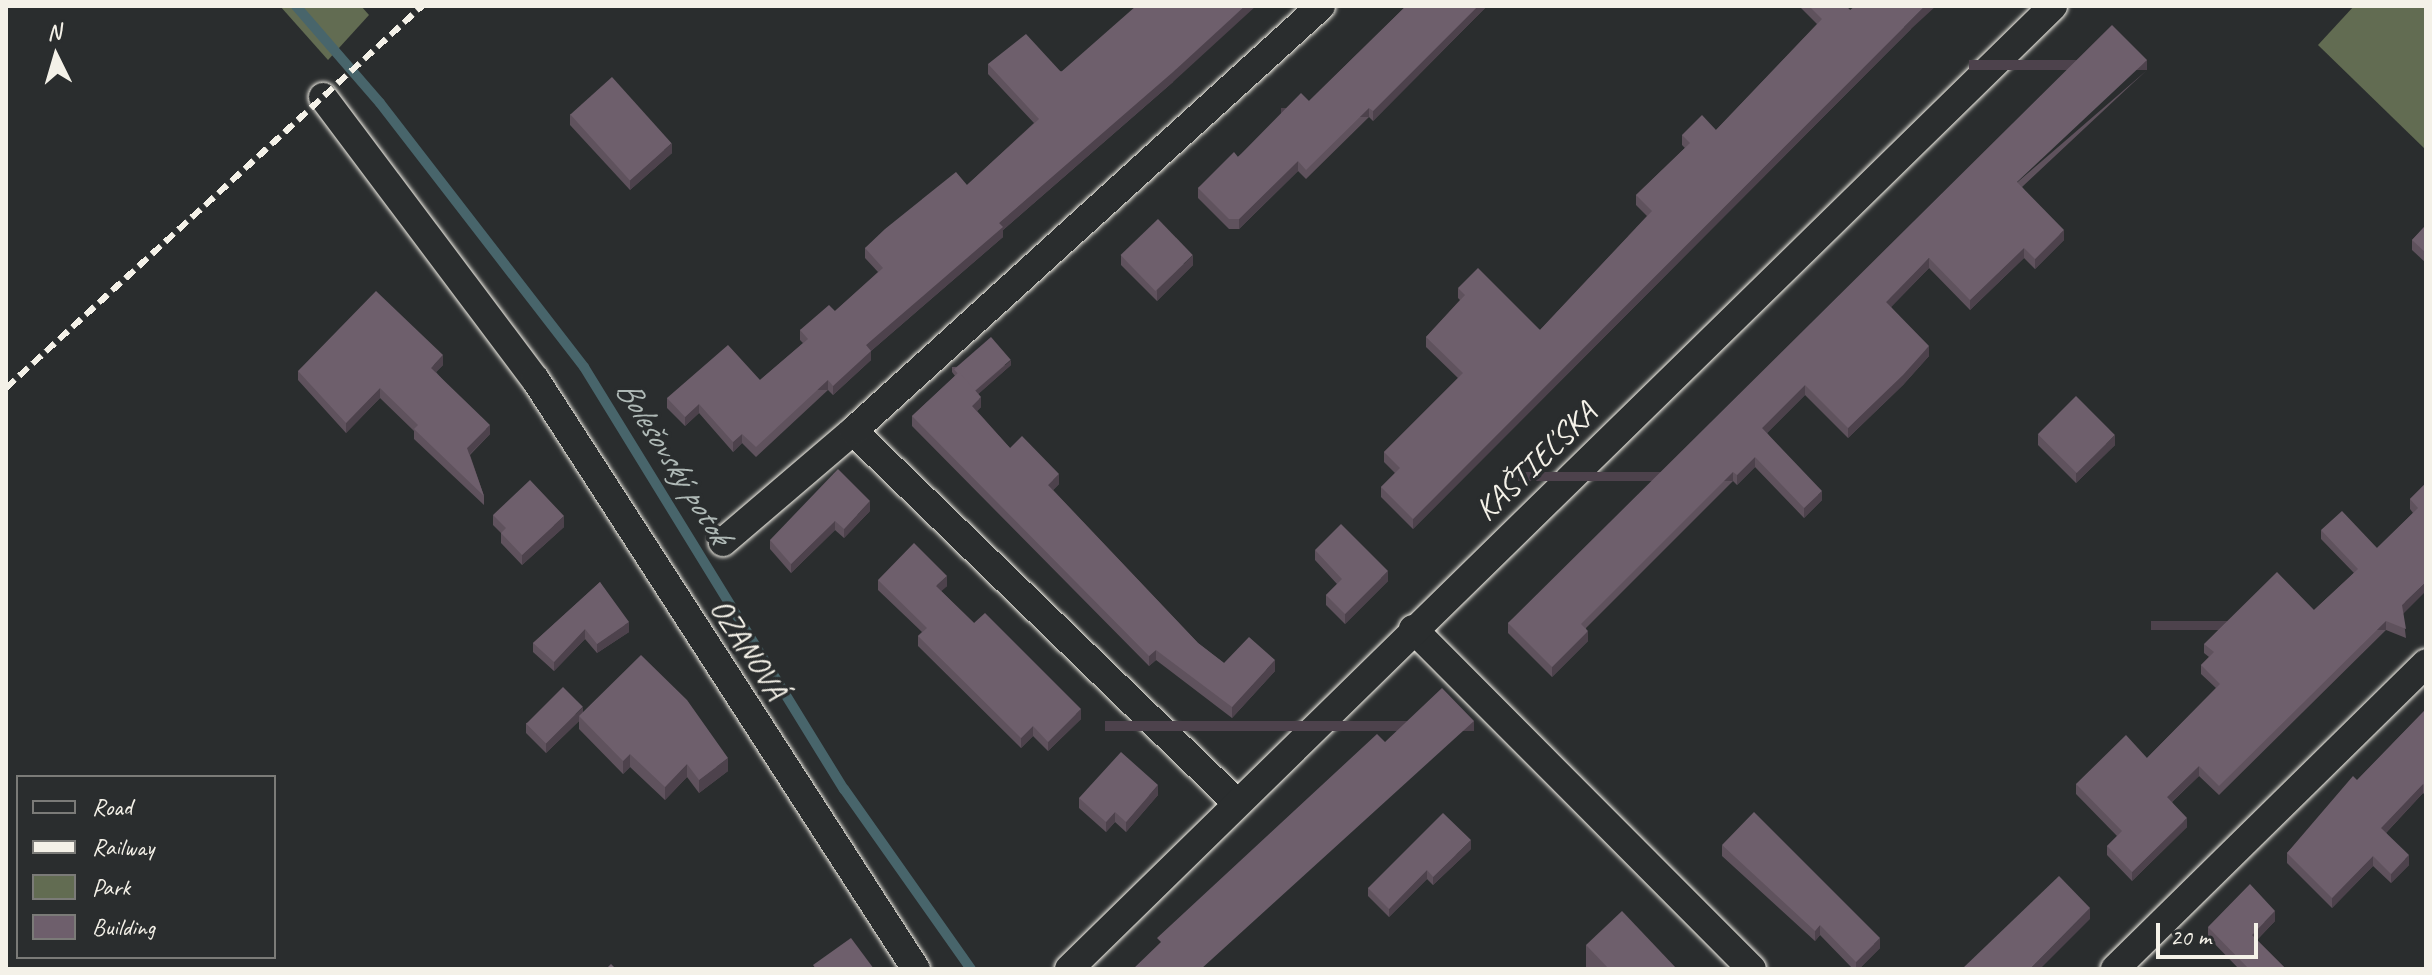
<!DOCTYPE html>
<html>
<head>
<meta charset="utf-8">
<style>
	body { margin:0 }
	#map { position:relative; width:2432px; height:975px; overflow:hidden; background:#2a2d2e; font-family:Caveat,sans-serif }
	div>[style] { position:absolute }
	.green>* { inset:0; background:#626c52 }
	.stream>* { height:10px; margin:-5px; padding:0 5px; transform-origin:5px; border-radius:5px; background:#48656b }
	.roads { filter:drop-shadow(0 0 2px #f4f1e8) drop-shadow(0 0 2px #f4f1e8) }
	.street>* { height:28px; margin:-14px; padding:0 14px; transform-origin:14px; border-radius:14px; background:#2a2d2e }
	.rail>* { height:6px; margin-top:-3px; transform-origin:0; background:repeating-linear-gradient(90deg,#f4f1e8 0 12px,transparent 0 18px) }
	.wall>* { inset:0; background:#5f525d }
	.shaded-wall>* { inset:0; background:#4d424c; transform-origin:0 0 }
	.building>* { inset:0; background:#6e5f6c; transform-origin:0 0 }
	span { translate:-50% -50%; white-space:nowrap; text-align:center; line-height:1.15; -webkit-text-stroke:7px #2a2d2e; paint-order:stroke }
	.street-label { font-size:32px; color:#f4f1e8 }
	.water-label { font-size:34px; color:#afb9b6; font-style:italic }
	.frame { position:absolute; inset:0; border:8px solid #f4f1e8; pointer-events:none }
	.legend { position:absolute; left:16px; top:775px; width:260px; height:184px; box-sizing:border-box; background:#2a2d2e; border:2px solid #7b7b78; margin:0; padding:10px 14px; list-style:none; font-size:24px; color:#f4f1e8 }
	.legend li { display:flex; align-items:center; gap:16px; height:40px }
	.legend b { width:40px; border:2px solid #7b7b78 }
	.north { position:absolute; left:16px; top:16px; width:80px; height:80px; -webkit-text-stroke:6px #2a2d2e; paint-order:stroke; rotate:355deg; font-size:22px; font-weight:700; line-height:32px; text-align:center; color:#f4f1e8 }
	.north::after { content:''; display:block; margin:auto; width:28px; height:36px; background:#f4f1e8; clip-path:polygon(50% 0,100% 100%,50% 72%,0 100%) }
	.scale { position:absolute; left:2156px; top:923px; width:102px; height:36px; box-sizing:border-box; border:4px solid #f4f1e8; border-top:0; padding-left:10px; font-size:24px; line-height:28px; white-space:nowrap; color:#f4f1e8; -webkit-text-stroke:6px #2a2d2e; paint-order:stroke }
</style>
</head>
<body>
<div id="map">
	<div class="green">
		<i style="clip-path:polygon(280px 6px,361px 6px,369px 15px,328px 60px)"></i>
		<i style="clip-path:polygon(2354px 6px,2426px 6px,2426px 150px,2318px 45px)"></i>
	</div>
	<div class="stream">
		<i style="left:296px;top:6px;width:128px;rotate:49.1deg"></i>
		<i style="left:380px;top:103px;width:334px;rotate:52.3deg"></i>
		<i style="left:584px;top:367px;width:496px;rotate:58.4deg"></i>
		<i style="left:844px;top:789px;width:220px;rotate:54.8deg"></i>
	</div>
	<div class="roads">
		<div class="street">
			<i style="left:323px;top:97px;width:353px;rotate:53.1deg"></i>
			<i style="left:535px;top:379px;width:702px;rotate:57.15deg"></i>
			<i style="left:853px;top:431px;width:533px;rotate:44.09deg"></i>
			<i style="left:723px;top:542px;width:171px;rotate:-40.5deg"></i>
			<i style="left:853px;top:431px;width:632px;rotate:-42.24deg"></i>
			<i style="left:1413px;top:629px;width:480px;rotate:45.1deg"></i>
			<i style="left:1069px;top:969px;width:1377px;rotate:-44.38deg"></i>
			<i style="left:2115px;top:969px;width:436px;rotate:-44.5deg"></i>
		</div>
	</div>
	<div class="rail">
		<i style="left:6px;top:388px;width:565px;rotate:-42.56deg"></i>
	</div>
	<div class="wall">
		<i style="clip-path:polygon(1406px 6px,1487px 6px,1373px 121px,1369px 117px,1306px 179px,1298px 171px,1239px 229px,1229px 229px,1198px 198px,1198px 188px,1309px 101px)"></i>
		<i style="clip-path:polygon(1799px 6px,1846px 6px,1850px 10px,1911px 29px,1413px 529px,1381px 497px,1381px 487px,1395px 473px,1384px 462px,1384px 452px,1458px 378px,1426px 347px,1426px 337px,1460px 300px,1458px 298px,1458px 288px,1540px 330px,1647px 216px,1636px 205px,1636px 195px,1685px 148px,1682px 145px,1682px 135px,1716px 130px,1817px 24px)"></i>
		<i style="clip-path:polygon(988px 64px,1173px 82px,1003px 230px,1003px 237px,871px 351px,871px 360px,833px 395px,828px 390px,756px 457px,742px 443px,733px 452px,699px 413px,685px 426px,667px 408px,667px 398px,760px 380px,803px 343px,800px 340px,800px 330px,835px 311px,878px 272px,865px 258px,865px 248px,967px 185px,1034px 123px,988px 74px)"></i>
		<i style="clip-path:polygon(2147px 70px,2022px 187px,2064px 240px,2035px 269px,2024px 258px,1970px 310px,1929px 268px,1891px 307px,1929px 356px,1903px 385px,1848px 438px,1805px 395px,1767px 433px,1822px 500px,1804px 518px,1755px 467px,1737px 485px,1733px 481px,1586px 628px,1588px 641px,1552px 677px,1508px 633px,1508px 623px)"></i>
		<i style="clip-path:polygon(570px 114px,672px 153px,630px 190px,570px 125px)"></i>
		<i style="clip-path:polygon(2426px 225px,2426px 263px,2412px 250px,2412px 240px)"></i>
		<i style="clip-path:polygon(1121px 255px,1193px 265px,1157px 301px,1121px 265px)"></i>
		<i style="clip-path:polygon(443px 365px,436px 372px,490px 434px,470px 455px,484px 496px,484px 505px,414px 439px,414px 431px,380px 398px,346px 433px,298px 380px,298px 371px)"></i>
		<i style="clip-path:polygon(1011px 365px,978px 394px,981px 407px,977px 411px,1010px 448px,1059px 484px,1053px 490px,1198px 643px,1224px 663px,1275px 671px,1232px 718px,1156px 660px,1149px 666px,912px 426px,912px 416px,955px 376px,952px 372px,952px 367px)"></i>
		<i style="clip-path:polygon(2038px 435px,2115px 445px,2076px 483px,2038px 445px)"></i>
		<i style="clip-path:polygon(2426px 483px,2403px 614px,2406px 638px,2386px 630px,2219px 795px,2199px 776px,2172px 802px,2187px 827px,2132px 881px,2107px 855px,2107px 846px,2117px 836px,2076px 794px,2076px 784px,2147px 758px,2216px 688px,2201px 674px,2201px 665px,2209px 657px,2204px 653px,2204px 644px,2314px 610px,2354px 573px,2321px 539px,2321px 530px,2377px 548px,2413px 513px,2410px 509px,2410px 499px)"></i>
		<i style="clip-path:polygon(870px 511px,844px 538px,835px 530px,791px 573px,770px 549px,770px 540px)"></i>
		<i style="clip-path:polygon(493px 515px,564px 527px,522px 565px,501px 543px,501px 533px,493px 525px)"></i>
		<i style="clip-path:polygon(1315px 550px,1388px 581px,1345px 624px,1326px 605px,1326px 595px,1337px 584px,1315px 560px)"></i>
		<i style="clip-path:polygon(878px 580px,947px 586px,941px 591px,974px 623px,1081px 719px,1048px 751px,1033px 736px,1021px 748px,918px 646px,918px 636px,922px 632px,878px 590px)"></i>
		<i style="clip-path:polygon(600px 582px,629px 632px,597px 653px,585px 639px,554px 671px,533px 652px,533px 643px)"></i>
		<i style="clip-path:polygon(2426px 709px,2426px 796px,2423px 793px,2386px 833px,2409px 865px,2391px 883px,2373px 866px,2332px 908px,2287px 863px,2287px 853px)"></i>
		<i style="clip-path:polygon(583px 713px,728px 771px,699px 793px,687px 777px,665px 800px,630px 767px,623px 774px,579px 729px,579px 721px,546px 753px,526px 733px,526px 723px)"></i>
		<i style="clip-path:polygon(1158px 795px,1126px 832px,1115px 822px,1106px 832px,1079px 808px,1079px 798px)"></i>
		<i style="clip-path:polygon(1722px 845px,1880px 948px,1859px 969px,1853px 969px,1820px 935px,1815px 941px,1722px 856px)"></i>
		<i style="clip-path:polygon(1471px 849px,1433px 885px,1427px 879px,1389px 917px,1368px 896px,1368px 888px)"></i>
		<i style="clip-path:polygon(2275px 921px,2257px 940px,2286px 969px,2239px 969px,2208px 937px,2208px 927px)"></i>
		<i style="clip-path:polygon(1586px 945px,1677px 969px,1586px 969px)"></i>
	</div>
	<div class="shaded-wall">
		<i style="clip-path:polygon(1245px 6px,1256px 6px,1173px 82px,1003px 230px,1003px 237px,871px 351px,871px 360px,833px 395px,833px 386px,866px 345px,999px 223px)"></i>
		<i style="clip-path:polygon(1478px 6px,1487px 6px,1373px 121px,1373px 111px)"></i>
		<i style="clip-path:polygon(1925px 6px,1936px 6px,1911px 29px,1413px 529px,1413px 519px)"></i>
		<i style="left:2147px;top:60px;width:10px;height:178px;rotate:90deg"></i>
		<i style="left:1369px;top:108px;width:9px;height:88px;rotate:90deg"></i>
		<i style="clip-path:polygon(672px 143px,672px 153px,630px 190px,630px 180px)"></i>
		<i style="clip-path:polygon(1298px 161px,1298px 171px,1239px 229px,1239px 219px)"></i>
		<i style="clip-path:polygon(2064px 230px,2064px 240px,2035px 269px,2035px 259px)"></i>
		<i style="clip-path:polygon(2024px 248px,2024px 258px,1970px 310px,1970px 300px)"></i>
		<i style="clip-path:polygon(1193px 255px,1193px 265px,1157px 301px,1157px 290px)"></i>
		<i style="clip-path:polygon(1929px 258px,1929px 268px,1886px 312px,1886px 302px)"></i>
		<i style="clip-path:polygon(1929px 346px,1929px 356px,1903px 385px,1848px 438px,1848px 428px)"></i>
		<i style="clip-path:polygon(443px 355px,443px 365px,431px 377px,431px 368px)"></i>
		<i style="clip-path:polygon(1011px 360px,1011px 365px,975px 397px,975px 391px)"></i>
		<i style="left:828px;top:380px;width:10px;height:98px;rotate:90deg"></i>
		<i style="clip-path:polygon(1805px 385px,1805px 395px,1762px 438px,1762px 428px)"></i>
		<i style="clip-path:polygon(380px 388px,380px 398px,346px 433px,346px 423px)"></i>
		<i style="clip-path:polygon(981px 397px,981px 407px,972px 416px,972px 406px)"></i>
		<i style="clip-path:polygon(699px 404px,699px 413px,685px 426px,685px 417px)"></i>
		<i style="clip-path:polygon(490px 425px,490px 434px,467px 457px,467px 448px)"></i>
		<i style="clip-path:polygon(742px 434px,742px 443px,733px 452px,733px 442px)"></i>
		<i style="clip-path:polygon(2115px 435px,2115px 445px,2076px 483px,2076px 473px)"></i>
		<i style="clip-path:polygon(1755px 457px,1755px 467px,1737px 485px,1737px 475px)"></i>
		<i style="left:1733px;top:472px;width:9px;height:215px;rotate:90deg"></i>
		<i style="clip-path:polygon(1059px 474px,1059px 484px,1048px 495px,1048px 485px)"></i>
		<i style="clip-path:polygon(1822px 491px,1822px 500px,1804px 518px,1804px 508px)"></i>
		<i style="clip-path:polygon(870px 501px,870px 511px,844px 538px,844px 529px)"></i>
		<i style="clip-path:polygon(564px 516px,564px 527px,522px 565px,522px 555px)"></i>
		<i style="clip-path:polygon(835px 521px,835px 530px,791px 573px,791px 564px)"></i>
		<i style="clip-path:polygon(1388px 571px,1388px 581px,1345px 624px,1345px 614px)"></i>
		<i style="clip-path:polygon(947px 576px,947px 586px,936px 596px,936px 586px)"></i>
		<i style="clip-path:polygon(2426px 582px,2426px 591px,2402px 615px,2402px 605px)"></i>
		<i style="left:2386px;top:621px;width:9px;height:235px;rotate:90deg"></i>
		<i style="clip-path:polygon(629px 622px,629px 632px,597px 653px,597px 644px)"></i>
		<i style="clip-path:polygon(585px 629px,585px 639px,554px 671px,554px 662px)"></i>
		<i style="clip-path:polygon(1588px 631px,1588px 641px,1552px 677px,1552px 667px)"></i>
		<i style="clip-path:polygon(1156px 650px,1156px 660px,1149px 666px,1149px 656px)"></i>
		<i style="clip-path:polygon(1275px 660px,1275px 671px,1232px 718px,1232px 707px)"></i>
		<i style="clip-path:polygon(583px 707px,583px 717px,579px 716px,579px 721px,546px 753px,546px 743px)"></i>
		<i style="clip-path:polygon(1081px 709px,1081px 719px,1048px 751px,1048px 742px)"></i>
		<i style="left:1474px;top:721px;width:10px;height:369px;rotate:90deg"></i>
		<i style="clip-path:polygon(1033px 726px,1033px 736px,1021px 748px,1021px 738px)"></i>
		<i style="clip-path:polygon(630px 754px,630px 767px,623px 774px,623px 761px)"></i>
		<i style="clip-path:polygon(728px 758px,728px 771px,699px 793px,699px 780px)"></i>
		<i style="clip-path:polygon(687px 764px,687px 777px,665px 800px,665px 787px)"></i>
		<i style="clip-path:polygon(2199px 766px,2199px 776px,2167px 806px,2167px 797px)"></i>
		<i style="clip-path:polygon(2423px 784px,2423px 793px,2381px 838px,2381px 828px)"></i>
		<i style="clip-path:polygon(1158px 785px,1158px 795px,1126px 832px,1126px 822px)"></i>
		<i style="clip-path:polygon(1115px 812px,1115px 822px,1106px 832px,1106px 822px)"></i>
		<i style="clip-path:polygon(2187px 818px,2187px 827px,2132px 881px,2132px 872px)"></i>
		<i style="clip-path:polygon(1471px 840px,1471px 849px,1433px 885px,1433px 877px)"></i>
		<i style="clip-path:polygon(2409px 855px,2409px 865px,2391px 883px,2391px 874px)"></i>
		<i style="clip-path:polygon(2373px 856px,2373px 866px,2332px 908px,2332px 898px)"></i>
		<i style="clip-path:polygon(1427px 870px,1427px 879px,1389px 917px,1389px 909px)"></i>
		<i style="clip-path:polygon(2090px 908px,2090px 919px,2040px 969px,2030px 969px)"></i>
		<i style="clip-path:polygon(2275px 911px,2275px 921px,2252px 945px,2252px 935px)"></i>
		<i style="clip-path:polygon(1820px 925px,1820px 935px,1815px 941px,1815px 931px)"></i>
		<i style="clip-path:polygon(1880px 938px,1880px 948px,1859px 969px,1856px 969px,1856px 962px)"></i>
	</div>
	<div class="building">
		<i style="clip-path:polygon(1136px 6px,1245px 6px,1173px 72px,999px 223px,1003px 227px,866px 345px,871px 351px,833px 386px,828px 380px,756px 447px,742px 434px,733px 442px,699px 404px,685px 417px,667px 398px,728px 345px,760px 380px,808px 339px,800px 330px,829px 305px,835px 311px,883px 268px,865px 248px,885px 229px,956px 172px,967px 185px,1039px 119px,988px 64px,1026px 34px,1061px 72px)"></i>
		<i style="clip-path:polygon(1406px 6px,1478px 6px,1373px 111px,1369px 108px,1306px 170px,1298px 161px,1239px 219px,1229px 219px,1198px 188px,1234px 152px,1238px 157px,1301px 93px,1309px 101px)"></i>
		<i style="clip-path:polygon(1809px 6px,1846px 6px,1850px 10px,1855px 6px,1925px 6px,1413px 519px,1381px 487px,1400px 468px,1384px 452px,1463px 373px,1426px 337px,1465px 295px,1458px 288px,1478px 268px,1540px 330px,1652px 211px,1636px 195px,1690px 143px,1682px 135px,1702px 115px,1716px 130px,1822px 19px)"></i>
		<i style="clip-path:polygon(2112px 25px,2147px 60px,2017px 182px,2064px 230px,2035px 259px,2024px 248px,1970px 300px,1929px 258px,1886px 302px,1929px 346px,1903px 375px,1848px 428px,1805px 385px,1762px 428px,1822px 491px,1804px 508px,1755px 457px,1737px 475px,1733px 472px,1581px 624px,1588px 631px,1552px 667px,1508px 623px)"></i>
		<i style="left:612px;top:77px;width:89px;height:56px;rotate:48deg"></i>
		<i style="left:1158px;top:219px;width:50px;height:52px;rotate:46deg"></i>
		<i style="clip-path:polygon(2426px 225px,2426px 253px,2412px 240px)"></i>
		<i style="clip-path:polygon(376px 291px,443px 355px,431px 368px,490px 425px,467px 448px,484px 496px,414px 429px,418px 425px,380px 388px,346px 423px,298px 371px)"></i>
		<i style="left:991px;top:337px;width:30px;height:49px;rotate:49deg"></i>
		<i style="clip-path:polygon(959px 372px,981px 397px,972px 406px,1010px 448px,1022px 436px,1059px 474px,1048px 485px,1198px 643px,1224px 663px,1249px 637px,1275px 660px,1232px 707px,1156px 650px,1149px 656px,912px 416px)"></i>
		<i style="left:2076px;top:396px;width:55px;height:54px;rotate:45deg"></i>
		<i style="clip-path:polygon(838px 469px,870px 501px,844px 529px,835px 521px,791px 564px,770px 540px)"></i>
		<i style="clip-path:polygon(530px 480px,564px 516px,522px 555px,501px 533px,506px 528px,493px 515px)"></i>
		<i style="clip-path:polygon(2426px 483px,2426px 582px,2402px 605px,2406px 629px,2386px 621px,2219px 786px,2199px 766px,2167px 797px,2187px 818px,2132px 872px,2107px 846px,2122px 831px,2076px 784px,2126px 735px,2147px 758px,2220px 684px,2201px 665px,2214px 652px,2204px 644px,2277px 572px,2314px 610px,2358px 569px,2321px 530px,2342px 511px,2377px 548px,2418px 508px,2410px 499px)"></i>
		<i style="clip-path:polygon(1341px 524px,1388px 571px,1345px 614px,1326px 595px,1342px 579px,1315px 550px)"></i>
		<i style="clip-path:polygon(914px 543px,947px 576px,936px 586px,974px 623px,985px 613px,1081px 709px,1048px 742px,1033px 726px,1021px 738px,918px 636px,927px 628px,878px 580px)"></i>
		<i style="clip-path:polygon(600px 582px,629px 622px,597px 644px,585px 629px,554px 662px,533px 643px)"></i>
		<i style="clip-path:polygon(641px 655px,687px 700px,728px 758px,699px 780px,687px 764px,665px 787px,630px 754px,623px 761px,579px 716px)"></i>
		<i style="left:563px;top:687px;width:28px;height:52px;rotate:45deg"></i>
		<i style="clip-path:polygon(1442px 688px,1474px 721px,1201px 969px,1133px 969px,1161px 942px,1157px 938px,1377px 734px,1385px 742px)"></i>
		<i style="clip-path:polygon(2426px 709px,2426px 745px,2424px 748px,2426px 750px,2426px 786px,2423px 784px,2381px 828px,2409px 855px,2391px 874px,2373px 856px,2332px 898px,2287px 853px,2353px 776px,2357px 780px)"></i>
		<i style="clip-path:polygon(1121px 752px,1158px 785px,1126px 822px,1115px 812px,1106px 822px,1079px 798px)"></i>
		<i style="clip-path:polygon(1754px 812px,1880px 938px,1856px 962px,1820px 925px,1815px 931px,1722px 845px)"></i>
		<i style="clip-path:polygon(1443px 813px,1471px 840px,1433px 877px,1427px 870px,1389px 909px,1368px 888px)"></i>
		<i style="clip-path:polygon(2059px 876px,2090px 908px,2030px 969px,1962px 969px)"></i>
		<i style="clip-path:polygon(2250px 884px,2275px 911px,2252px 935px,2286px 969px,2249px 969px,2208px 927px)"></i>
		<i style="clip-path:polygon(1622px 911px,1677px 969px,1609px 969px,1586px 945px)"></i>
		<i style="clip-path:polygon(851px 938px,874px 969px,816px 969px,813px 965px)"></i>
		<i style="clip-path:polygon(611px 964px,616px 969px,606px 969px)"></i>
	</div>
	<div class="street-label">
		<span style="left:1536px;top:462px;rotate:-44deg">KAŠTIEĽSKA</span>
		<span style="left:748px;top:649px;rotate:57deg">OZANOVÁ</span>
	</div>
	<div class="water-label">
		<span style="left:674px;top:461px;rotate:58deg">Bolešovský potok</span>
	</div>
	<div class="frame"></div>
	<ul class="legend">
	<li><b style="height:10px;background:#2a2d2e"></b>Road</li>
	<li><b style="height:10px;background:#f4f1e8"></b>Railway</li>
	<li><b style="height:22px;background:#626c52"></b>Park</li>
	<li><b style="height:22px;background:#6e5f6c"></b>Building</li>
	</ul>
	<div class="north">N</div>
	<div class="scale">20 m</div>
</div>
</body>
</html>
